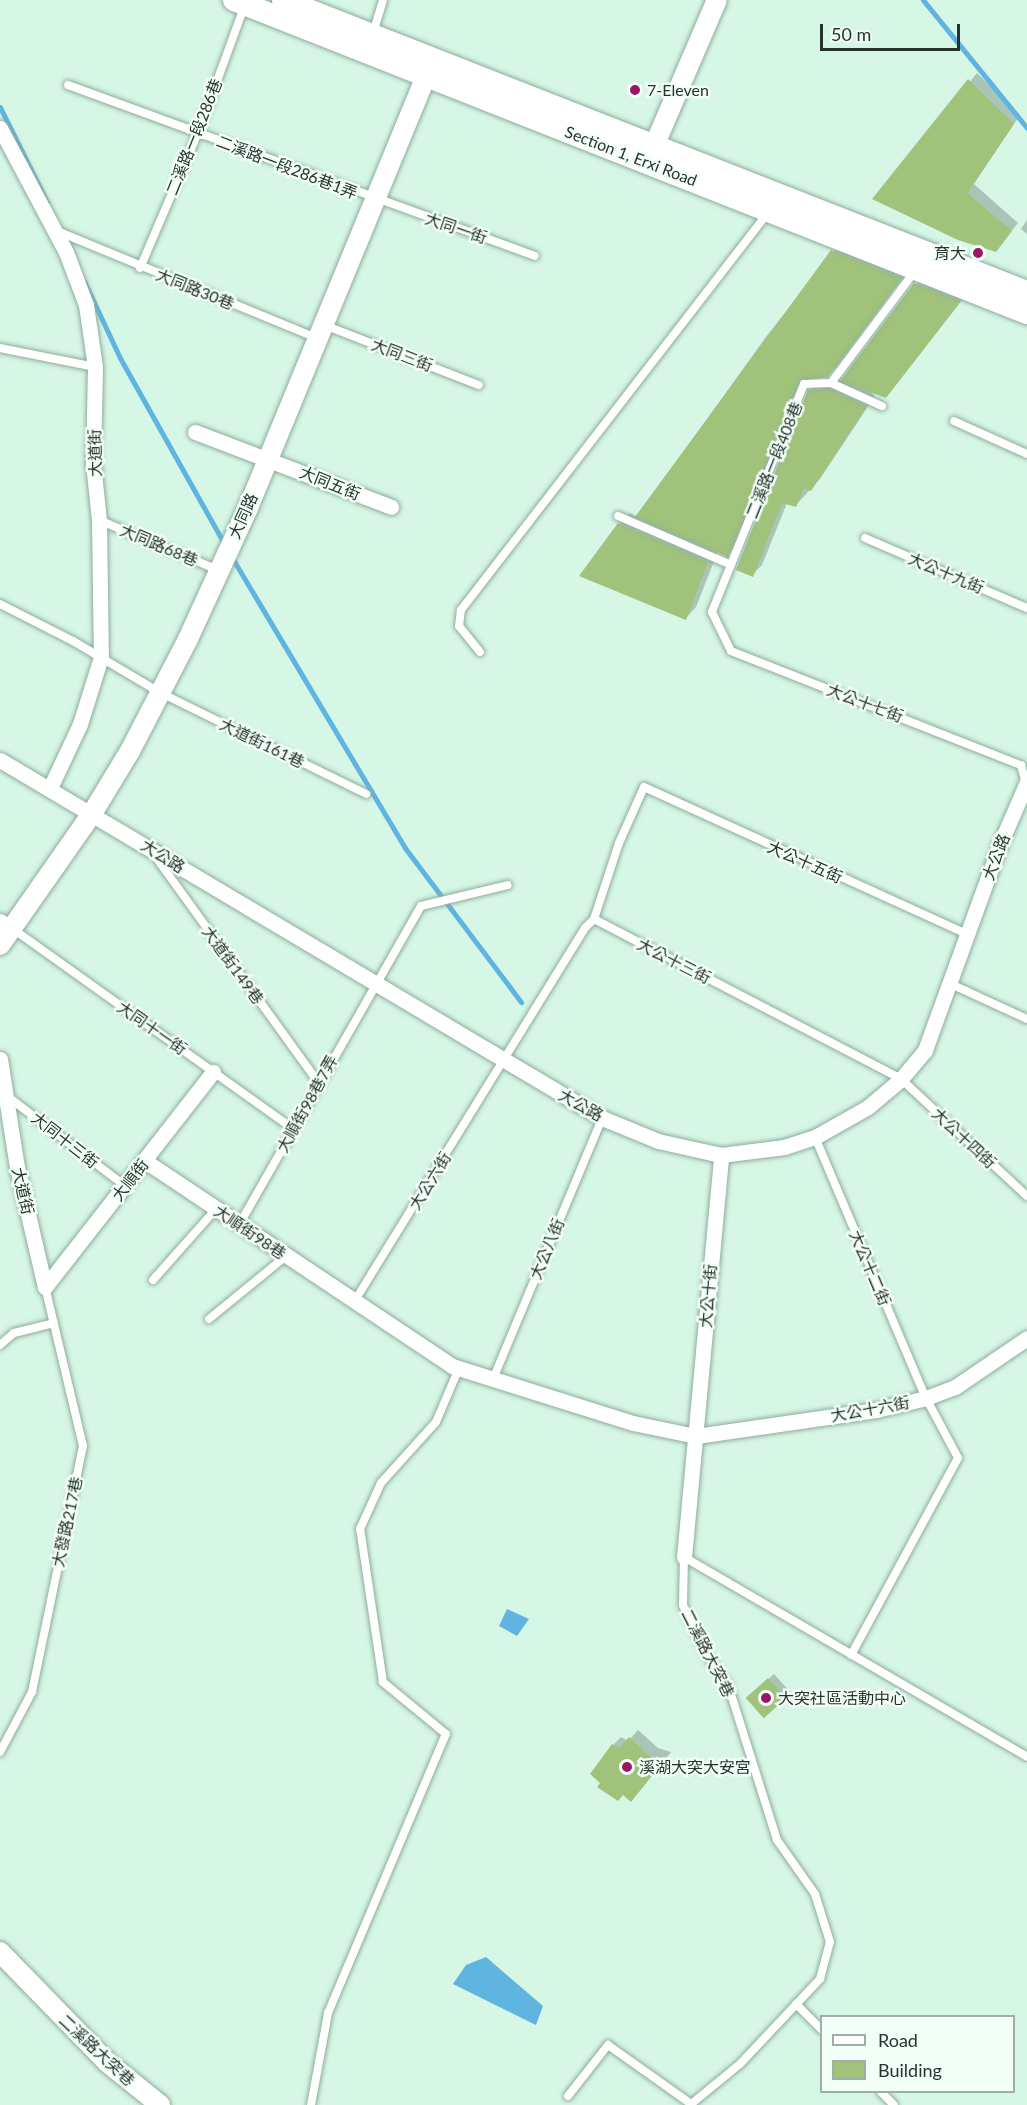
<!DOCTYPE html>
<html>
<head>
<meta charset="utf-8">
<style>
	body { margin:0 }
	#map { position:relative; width:1027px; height:2105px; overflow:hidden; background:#d6f6e6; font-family:Lato,"Noto Sans TC",sans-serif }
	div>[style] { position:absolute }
	.water>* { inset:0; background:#60b4e0 }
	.shadow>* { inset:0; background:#0003; transform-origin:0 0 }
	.stream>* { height:5px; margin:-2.5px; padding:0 2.5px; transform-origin:2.5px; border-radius:2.5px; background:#60b4e0 }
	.building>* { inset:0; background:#a0c27b; transform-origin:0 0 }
	.roads { filter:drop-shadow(0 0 2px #8eac9d) drop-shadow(0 0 2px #8eac9d) }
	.service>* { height:8px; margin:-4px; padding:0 4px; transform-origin:4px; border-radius:4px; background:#fff }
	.minor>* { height:15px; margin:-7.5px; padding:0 7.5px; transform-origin:7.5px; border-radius:7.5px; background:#fff }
	.tertiary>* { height:20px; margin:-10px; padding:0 10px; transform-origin:10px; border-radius:10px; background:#fff }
	.secondary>* { height:22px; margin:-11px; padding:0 11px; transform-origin:11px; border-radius:11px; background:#fff }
	.dots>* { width:16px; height:16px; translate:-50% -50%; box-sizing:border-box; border:3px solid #f2fef8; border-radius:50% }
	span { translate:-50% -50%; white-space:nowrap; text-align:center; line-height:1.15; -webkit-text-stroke:5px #f2fef8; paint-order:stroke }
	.poi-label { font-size:16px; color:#27332d }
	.left { translate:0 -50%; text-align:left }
	.right { translate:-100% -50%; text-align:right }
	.street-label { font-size:16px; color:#27332d }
	.legend { position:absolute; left:820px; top:2015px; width:195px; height:78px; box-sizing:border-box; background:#f2fef8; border:2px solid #a1ada7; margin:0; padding:8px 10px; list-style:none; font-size:18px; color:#27332d }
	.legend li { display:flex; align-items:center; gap:12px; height:30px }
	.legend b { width:30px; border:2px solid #a1ada7 }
	.scale { position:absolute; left:820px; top:24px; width:140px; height:27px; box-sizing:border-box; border:3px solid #27332d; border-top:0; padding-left:8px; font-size:18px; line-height:21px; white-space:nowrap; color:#27332d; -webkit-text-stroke:4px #f2fef8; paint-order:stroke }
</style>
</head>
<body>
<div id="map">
	<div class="water">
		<i style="clip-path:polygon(507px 1609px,529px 1619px,517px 1636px,499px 1626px)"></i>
		<i style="clip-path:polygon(486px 1957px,543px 2006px,536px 2025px,453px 1984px,466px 1965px)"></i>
	</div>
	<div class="shadow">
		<i style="clip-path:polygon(977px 73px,1020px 115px,974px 184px,1018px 223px,996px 250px,875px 199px)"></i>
		<i style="clip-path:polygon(1027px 220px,1027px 234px,1021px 229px)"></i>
		<i style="clip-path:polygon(843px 240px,911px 267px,838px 365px,827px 376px,805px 379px,738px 545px,727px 555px,718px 551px,696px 607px,686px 618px,619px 524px,630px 513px,637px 517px,765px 338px)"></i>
		<i style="clip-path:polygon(926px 273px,970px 290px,886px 397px,869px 390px,875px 396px,820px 479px,795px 506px,787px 503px,762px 565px,752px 575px,809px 391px,819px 381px,842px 381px)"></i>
		<i style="left:774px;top:1674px;width:24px;height:35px;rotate:48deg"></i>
		<i style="clip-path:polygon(638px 1730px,658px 1748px,671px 1752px,639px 1792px,613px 1745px,621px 1737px,628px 1741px)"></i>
	</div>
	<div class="stream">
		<i style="left:923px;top:0;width:165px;rotate:50.9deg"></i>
		<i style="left:0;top:107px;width:106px;rotate:63.7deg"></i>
		<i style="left:84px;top:281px;width:85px;rotate:64.9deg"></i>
		<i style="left:120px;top:358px;width:214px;rotate:60.7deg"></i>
		<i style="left:231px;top:556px;width:340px;rotate:59.2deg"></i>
		<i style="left:405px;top:848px;width:193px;rotate:53deg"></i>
	</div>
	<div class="building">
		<i style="clip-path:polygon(968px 79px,1014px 124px,967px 193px,1012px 231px,996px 252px,958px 240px,872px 199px)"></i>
		<i style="clip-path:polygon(831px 250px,902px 278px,828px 377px,799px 381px,728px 557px,635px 517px)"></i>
		<i style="clip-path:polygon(914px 283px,961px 301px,886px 398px,840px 381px)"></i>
		<i style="clip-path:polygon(830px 389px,867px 406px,811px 491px,804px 488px,796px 507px,782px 503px,753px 577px,736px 570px,808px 390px)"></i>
		<i style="clip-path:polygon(618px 523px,708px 562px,686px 620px,579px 576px)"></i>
		<i style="left:768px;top:1678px;width:27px;height:30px;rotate:48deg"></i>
		<i style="clip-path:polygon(629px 1737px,649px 1756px,664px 1760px,631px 1802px,623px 1795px,618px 1801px,597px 1787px,600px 1783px,590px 1774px,612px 1744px,619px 1748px)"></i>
	</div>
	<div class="roads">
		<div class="service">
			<i style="left:373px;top:33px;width:34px;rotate:-73deg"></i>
			<i style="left:68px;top:85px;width:497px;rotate:20.1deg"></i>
			<i style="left:57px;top:231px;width:281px;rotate:22.4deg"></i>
			<i style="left:140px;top:268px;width:147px;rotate:-66.8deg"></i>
			<i style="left:198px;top:133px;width:134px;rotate:-69.9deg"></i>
			<i style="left:915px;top:271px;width:140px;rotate:126.9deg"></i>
			<i style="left:831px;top:383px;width:27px;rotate:178deg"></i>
			<i style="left:804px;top:384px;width:246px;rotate:112deg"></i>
			<i style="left:712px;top:612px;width:43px;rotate:64deg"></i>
			<i style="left:731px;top:651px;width:312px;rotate:21.5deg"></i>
			<i style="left:1021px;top:765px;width:20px;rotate:75deg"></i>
			<i style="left:324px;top:325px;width:166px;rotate:21.2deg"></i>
			<i style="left:0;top:348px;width:97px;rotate:11.3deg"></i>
			<i style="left:831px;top:383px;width:56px;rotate:24.3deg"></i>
			<i style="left:954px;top:421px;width:80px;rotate:24.3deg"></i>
			<i style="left:618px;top:516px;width:123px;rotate:23.4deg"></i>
			<i style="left:99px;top:520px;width:129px;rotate:22.8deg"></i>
			<i style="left:865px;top:538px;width:176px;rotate:23.4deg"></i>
			<i style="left:0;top:604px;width:82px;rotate:26.9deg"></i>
			<i style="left:73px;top:641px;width:100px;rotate:30.7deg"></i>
			<i style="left:159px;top:692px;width:231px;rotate:26.2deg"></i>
			<i style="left:480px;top:652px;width:33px;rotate:-129deg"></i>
			<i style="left:459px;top:626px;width:16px;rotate:-83deg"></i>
			<i style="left:461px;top:610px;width:500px;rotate:-52.31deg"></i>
			<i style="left:155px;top:856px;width:280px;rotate:54.2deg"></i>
			<i style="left:594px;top:919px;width:80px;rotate:-71.8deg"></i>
			<i style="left:619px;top:843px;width:61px;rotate:-65.9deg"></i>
			<i style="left:644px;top:787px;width:355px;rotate:24.5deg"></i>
			<i style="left:13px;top:929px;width:344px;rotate:35.5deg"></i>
			<i style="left:951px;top:984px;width:84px;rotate:24.7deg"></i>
			<i style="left:7px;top:1096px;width:148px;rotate:37.3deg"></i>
			<i style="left:815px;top:1137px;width:284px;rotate:67deg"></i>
			<i style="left:926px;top:1398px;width:68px;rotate:61.9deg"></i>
			<i style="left:958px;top:1458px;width:224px;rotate:118.5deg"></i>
			<i style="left:239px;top:1225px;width:367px;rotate:-60.3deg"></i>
			<i style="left:421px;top:906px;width:89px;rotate:-13.6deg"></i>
			<i style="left:153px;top:1280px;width:95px;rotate:-48.4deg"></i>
			<i style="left:354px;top:1302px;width:440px;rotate:-58.3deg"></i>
			<i style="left:585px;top:928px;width:13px;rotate:-45deg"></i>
			<i style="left:594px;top:919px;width:346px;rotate:27.5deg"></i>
			<i style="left:901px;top:1079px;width:172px;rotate:42.9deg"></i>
			<i style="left:209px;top:1319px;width:99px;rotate:-39.3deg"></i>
			<i style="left:0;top:1345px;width:18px;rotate:-41deg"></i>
			<i style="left:14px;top:1333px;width:41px;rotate:-14deg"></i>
			<i style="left:493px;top:1379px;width:283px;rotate:-67.3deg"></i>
			<i style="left:0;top:1752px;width:68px;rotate:-61.9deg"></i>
			<i style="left:32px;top:1692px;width:251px;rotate:-78.3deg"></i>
			<i style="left:83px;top:1446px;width:163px;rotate:-103.4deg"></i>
			<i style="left:796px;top:2004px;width:37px;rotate:45deg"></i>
			<i style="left:881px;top:2092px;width:18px;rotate:45deg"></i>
			<i style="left:568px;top:2096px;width:65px;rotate:-51.9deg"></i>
			<i style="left:608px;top:2045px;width:102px;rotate:35.4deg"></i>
			<i style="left:311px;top:2105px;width:94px;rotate:-79.5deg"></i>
			<i style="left:328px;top:2013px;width:303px;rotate:-67.1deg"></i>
			<i style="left:446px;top:1734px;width:82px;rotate:-140.5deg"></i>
			<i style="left:383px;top:1682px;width:155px;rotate:-98.5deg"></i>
			<i style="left:360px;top:1529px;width:51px;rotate:-65.5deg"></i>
			<i style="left:381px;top:1483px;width:82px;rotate:-48deg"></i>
			<i style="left:436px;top:1422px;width:59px;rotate:-66.9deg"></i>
			<i style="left:690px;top:2105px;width:65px;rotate:-39.4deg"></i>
			<i style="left:740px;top:2064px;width:117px;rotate:-46.7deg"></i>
			<i style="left:820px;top:1979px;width:38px;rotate:-75deg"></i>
			<i style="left:830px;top:1942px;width:50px;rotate:-107.4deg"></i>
			<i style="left:815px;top:1894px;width:66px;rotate:-125.1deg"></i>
			<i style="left:777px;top:1840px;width:163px;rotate:-107.5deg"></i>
			<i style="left:728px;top:1685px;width:39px;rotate:-125deg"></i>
			<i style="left:706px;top:1653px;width:53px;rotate:-115.6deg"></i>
			<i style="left:683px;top:1605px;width:48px;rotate:-88.8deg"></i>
			<i style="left:684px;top:1557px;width:397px;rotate:30.2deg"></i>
		</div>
		<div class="minor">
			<i style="left:0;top:128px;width:140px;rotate:62deg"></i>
			<i style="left:66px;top:252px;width:57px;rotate:69.3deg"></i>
			<i style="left:86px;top:305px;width:63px;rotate:81.7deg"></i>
			<i style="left:95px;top:367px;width:96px;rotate:91.2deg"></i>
			<i style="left:93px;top:463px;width:57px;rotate:84deg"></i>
			<i style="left:99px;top:520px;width:137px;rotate:89.2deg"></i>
			<i style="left:101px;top:657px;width:70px;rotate:107.4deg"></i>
			<i style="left:80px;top:724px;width:71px;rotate:115.1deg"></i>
			<i style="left:195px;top:432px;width:210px;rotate:20.9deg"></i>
			<i style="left:0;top:760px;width:700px;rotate:30.74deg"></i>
			<i style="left:602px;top:1118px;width:61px;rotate:22.3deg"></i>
			<i style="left:658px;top:1141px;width:65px;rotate:12.5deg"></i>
			<i style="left:721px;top:1155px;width:64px;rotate:-7.2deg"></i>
			<i style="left:784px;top:1147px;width:33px;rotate:-18deg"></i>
			<i style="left:815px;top:1137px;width:61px;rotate:-29.5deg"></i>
			<i style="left:868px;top:1107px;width:43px;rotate:-40.3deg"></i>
			<i style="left:901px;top:1079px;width:38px;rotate:-50deg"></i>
			<i style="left:925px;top:1050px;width:219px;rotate:-70deg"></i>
			<i style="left:1000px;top:844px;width:68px;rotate:-66.5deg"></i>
			<i style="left:0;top:921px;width:13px;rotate:32deg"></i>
			<i style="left:0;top:1059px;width:109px;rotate:81.1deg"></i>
			<i style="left:17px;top:1167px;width:123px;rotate:76.9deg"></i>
			<i style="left:145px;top:1161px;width:369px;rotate:33.7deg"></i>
			<i style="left:452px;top:1366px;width:190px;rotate:17.5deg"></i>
			<i style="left:633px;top:1423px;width:64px;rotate:11.7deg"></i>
			<i style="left:696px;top:1436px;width:182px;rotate:-8.2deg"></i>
			<i style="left:876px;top:1410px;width:51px;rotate:-13.5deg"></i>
			<i style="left:926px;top:1398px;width:31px;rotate:-21deg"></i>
			<i style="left:955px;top:1387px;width:87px;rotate:-34.2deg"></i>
			<i style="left:45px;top:1287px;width:273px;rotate:-52deg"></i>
			<i style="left:684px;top:1557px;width:404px;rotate:-84.7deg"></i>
		</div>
		<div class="tertiary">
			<i style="left:648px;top:160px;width:174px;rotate:-66.7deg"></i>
			<i style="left:0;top:945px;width:162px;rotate:-55deg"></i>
			<i style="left:93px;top:812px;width:71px;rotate:-58.8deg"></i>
			<i style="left:130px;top:751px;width:126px;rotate:-62.6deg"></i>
			<i style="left:188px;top:639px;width:144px;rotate:-65.4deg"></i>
			<i style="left:248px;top:508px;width:483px;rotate:-67.6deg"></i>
			<i style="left:0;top:1952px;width:155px;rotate:45.8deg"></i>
			<i style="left:108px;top:2063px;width:67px;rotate:38.9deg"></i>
		</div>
		<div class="secondary">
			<i style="left:234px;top:0;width:853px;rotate:21.54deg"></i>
			<i style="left:283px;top:0;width:799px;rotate:21.43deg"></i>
		</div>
	</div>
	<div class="dots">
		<i style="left:635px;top:90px;background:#9c1667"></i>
		<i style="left:978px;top:253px;background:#9c1667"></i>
		<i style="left:766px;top:1698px;background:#9c1667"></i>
		<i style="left:627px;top:1767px;background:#9c1667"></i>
	</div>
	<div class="poi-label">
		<span class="left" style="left:647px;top:90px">7-Eleven</span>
		<span class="right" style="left:966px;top:253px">育大</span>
		<span class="left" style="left:778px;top:1698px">大突社區活動中心</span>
		<span class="left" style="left:639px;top:1767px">溪湖大突大安宮</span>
	</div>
	<div class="street-label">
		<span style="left:194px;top:137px;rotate:-68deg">二溪路一段286巷</span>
		<span style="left:631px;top:156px;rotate:21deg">Section 1, Erxi Road</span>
		<span style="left:287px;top:167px;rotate:21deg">二溪路一段286巷1弄</span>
		<span style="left:456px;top:228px;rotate:19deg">大同一街</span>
		<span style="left:195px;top:289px;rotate:22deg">大同路30巷</span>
		<span style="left:402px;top:355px;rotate:21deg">大同三街</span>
		<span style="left:95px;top:453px;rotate:-91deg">大道街</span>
		<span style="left:774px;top:460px;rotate:-68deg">二溪路一段408巷</span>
		<span style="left:330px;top:483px;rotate:22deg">大同五街</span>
		<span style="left:243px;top:516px;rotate:-66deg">大同路</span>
		<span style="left:159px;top:545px;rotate:23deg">大同路68巷</span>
		<span style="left:946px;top:573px;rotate:23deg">大公十九街</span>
		<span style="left:865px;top:703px;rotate:21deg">大公十七街</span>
		<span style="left:262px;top:743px;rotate:26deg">大道街161巷</span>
		<span style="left:163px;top:856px;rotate:32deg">大公路</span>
		<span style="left:996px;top:857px;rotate:-69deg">大公路</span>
		<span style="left:805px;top:862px;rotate:24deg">大公十五街</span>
		<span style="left:674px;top:961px;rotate:27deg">大公十三街</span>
		<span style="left:233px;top:965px;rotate:54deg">大道街149巷</span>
		<span style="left:152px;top:1028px;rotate:35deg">大同十一街</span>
		<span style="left:307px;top:1104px;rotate:-61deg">大順街98巷7弄</span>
		<span style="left:581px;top:1105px;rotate:29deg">大公路</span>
		<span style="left:964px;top:1138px;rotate:43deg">大公十四街</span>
		<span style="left:65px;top:1140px;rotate:38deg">大同十三街</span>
		<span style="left:130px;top:1180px;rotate:-52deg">大順街</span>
		<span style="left:430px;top:1181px;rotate:-58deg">大公六街</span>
		<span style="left:23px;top:1191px;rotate:77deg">大道街</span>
		<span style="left:250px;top:1232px;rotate:34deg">大順街98巷</span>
		<span style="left:547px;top:1249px;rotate:-67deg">大公八街</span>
		<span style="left:870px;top:1268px;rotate:67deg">大公十二街</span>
		<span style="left:708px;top:1296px;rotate:-85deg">大公十街</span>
		<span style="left:870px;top:1409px;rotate:-10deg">大公十六街</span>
		<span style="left:67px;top:1522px;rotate:-78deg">大發路217巷</span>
		<span style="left:708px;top:1653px;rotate:63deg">二溪路大突巷</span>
		<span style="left:97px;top:2050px;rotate:43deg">二溪路大突巷</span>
	</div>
	<ul class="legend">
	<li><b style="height:8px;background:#fff"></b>Road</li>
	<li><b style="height:16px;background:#a0c27b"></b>Building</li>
	</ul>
	<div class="scale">50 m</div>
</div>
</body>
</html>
